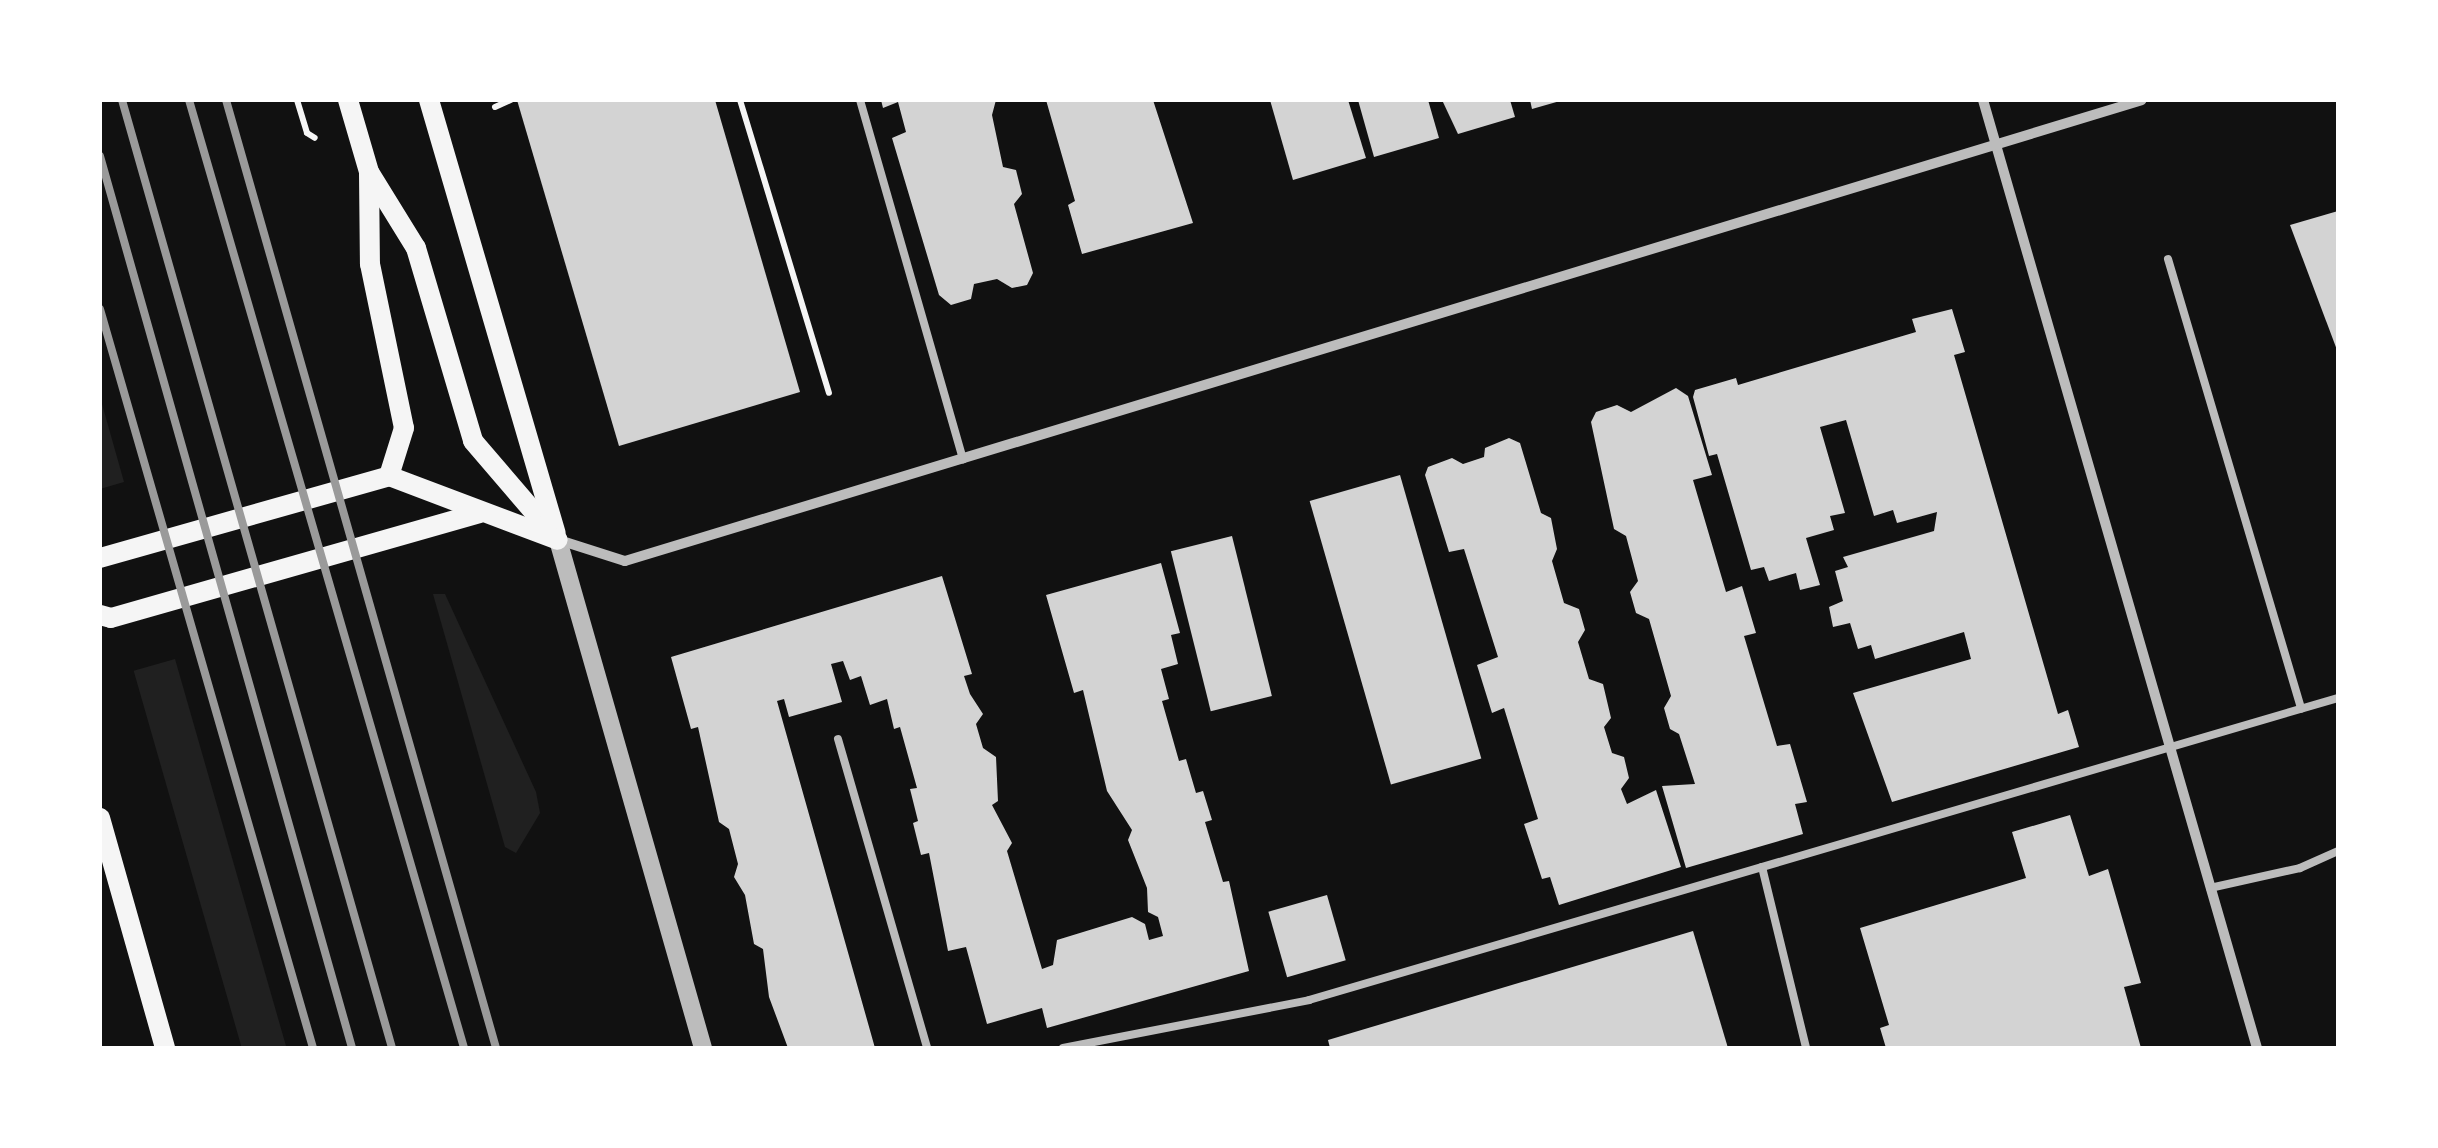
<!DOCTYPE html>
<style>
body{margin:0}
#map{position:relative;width:2438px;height:1148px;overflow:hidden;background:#111;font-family:Ubuntu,sans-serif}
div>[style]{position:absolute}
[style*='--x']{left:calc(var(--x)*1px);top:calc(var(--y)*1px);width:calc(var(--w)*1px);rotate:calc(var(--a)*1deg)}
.green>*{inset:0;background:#202020;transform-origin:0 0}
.building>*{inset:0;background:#d3d3d3;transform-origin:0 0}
.path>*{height:6px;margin:-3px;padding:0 3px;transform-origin:3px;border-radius:3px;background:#f5f5f5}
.service>*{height:8px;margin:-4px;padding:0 4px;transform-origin:4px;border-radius:4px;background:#bcbcbc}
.minor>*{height:10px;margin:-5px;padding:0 5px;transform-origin:5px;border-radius:5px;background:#bcbcbc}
.tertiary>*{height:18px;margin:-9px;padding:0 9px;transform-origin:9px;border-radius:9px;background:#bcbcbc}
.secondary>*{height:20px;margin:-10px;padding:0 10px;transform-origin:10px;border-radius:10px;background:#f5f5f5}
.rail>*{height:8px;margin:-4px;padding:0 4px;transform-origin:4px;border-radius:4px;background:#9a9a9a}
span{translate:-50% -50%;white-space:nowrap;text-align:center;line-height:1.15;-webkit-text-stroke:8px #fff;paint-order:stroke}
.frame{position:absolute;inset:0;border:102px solid #fff;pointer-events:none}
</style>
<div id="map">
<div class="green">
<i style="clip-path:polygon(100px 397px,124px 482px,100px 489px)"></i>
<i style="clip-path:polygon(433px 594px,445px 594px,536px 792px,540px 813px,516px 853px,505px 847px)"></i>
<i style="left:175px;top:659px;width:405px;height:43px;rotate:74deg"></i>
</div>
<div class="building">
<i style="clip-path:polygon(517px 100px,715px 100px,800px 392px,619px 446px)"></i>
<i style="clip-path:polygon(881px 100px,996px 100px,992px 115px,1003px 167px,1016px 170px,1022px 194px,1014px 204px,1033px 273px,1027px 285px,1012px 288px,997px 279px,974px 284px,971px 299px,951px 305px,939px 295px,892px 138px,906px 132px,898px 102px,883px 108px)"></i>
<i style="clip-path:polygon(1046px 100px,1153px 100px,1193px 223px,1082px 254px,1068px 205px,1075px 201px)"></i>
<i style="clip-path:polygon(1270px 100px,1348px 100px,1366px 158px,1293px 180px)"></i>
<i style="clip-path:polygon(1358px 100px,1428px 100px,1439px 138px,1374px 157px)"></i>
<i style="clip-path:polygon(1442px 100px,1510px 100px,1515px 117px,1458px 134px)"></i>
<i style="clip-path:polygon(1530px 100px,1560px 100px,1560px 101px,1532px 109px)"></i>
<i style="clip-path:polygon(2338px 211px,2338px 350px,2337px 350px,2290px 225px)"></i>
<i style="clip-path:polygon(1952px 309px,1965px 352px,1954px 355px,2058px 714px,2068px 710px,2079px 747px,1892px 802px,1853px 693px,1971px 659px,1964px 632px,1875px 659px,1871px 645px,1858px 649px,1850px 623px,1833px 627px,1829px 607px,1843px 601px,1835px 571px,1848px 567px,1843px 557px,1934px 531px,1937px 512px,1897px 523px,1893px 510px,1874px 516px,1846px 420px,1820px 427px,1845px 513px,1830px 516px,1834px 530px,1806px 538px,1820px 585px,1800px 590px,1796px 573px,1769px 581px,1764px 567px,1751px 570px,1717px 454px,1709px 456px,1693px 397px,1695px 390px,1736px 378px,1738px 385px,1916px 332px,1912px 319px)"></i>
<i style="clip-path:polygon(1676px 388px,1688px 396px,1712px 475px,1693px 480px,1726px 592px,1742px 586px,1756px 633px,1744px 636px,1777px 746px,1790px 744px,1807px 802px,1795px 804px,1803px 834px,1686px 868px,1662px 786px,1695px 784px,1679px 734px,1670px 729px,1664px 708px,1671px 696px,1649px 619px,1636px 613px,1630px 592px,1638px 581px,1626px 536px,1614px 529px,1591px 422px,1596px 412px,1617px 405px,1631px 412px)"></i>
<i style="clip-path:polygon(1509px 438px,1520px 443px,1541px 513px,1551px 518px,1557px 549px,1552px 561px,1564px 603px,1579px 609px,1585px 630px,1578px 642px,1589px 679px,1603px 684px,1611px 718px,1604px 727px,1612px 753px,1624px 757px,1629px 778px,1621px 789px,1627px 804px,1656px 790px,1681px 867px,1559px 905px,1550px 877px,1542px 879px,1524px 824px,1538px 819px,1504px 708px,1492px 713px,1477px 665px,1498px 657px,1464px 549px,1449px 552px,1425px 475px,1428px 467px,1452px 458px,1463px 464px,1484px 457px,1485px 448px)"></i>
<i style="left:1400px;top:475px;width:295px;height:94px;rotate:74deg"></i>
<i style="left:1232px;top:536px;width:165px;height:63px;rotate:76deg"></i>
<i style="clip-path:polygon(1161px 563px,1180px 633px,1171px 635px,1178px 664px,1161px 669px,1169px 699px,1162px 701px,1179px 761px,1186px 759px,1196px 793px,1203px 791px,1212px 820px,1205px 822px,1223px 882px,1229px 881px,1249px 971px,1047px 1028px,1042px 1008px,987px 1024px,966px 947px,948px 951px,929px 853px,921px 855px,913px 823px,918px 821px,910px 789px,917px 788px,900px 727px,894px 729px,887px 699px,870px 705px,861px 676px,850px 680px,843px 661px,831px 664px,842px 702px,789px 717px,784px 699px,777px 701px,875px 1048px,788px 1048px,769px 997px,763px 949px,754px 944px,745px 895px,734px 877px,738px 864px,729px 829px,719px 822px,698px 727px,691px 729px,671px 657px,942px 576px,972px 674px,964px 676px,970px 694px,983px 714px,976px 724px,983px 748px,996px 757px,998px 801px,992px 805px,1012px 843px,1007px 851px,1042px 969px,1053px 965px,1057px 940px,1132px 917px,1145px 924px,1149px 940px,1163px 936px,1158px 917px,1148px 912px,1147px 888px,1128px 840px,1132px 830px,1107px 791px,1083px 690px,1074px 693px,1046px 595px)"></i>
<i style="clip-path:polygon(2070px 815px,2089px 876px,2108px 869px,2141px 983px,2124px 987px,2141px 1048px,1886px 1048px,1880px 1028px,1889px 1025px,1860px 928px,2026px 878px,2012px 832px)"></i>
<i style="left:1327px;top:895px;width:68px;height:61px;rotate:74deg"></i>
<i style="clip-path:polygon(1693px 931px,1728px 1048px,1330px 1048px,1328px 1040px)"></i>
</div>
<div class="path">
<i style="--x:297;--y:100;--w:34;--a:73"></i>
<i style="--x:307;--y:133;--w:9;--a:32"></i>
<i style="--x:740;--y:100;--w:306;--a:73.1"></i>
<i style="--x:495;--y:107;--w:17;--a:-24"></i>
</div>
<div class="service">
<i style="--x:860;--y:100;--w:374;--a:74"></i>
<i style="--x:2168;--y:259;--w:469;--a:73.5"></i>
<i style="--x:838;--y:739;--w:322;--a:73.9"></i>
<i style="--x:1762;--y:867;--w:186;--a:76.3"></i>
<i style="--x:2210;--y:888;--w:92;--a:-12.5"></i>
<i style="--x:2300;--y:868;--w:42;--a:-24.1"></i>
<i style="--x:1063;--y:1048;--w:251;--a:-11"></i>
<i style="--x:1309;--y:1000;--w:1072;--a:-16.36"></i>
</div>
<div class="minor">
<i style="--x:1983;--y:100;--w:987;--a:73.88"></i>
<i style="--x:559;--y:540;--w:69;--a:17.7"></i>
<i style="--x:625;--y:561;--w:1585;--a:-16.9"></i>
</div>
<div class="tertiary">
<i style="--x:558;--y:540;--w:528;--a:74.07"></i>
</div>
<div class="secondary">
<i style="--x:348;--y:100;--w:75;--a:73.7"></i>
<i style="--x:369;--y:172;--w:89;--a:58.3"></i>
<i style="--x:416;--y:248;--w:201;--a:73.5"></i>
<i style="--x:473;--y:441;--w:130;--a:49.4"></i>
<i style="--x:429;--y:100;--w:451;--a:73.7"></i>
<i style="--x:369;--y:174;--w:90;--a:89.4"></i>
<i style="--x:370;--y:264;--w:167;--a:78.3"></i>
<i style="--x:404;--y:428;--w:50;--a:107.4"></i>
<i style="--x:100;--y:558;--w:300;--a:-15.8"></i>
<i style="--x:389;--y:476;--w:178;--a:20.7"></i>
<i style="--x:100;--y:615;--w:11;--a:15"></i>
<i style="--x:111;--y:618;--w:383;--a:-15.9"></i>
<i style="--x:100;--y:818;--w:239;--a:74.2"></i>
</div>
<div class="rail">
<i style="--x:122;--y:100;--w:986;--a:74.1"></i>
<i style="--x:189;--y:100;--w:987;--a:73.82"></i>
<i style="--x:226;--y:100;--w:986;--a:74.1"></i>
<i style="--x:100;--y:156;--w:927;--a:74.22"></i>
<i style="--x:100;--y:309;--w:769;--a:73.92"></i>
</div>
<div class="frame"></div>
</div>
